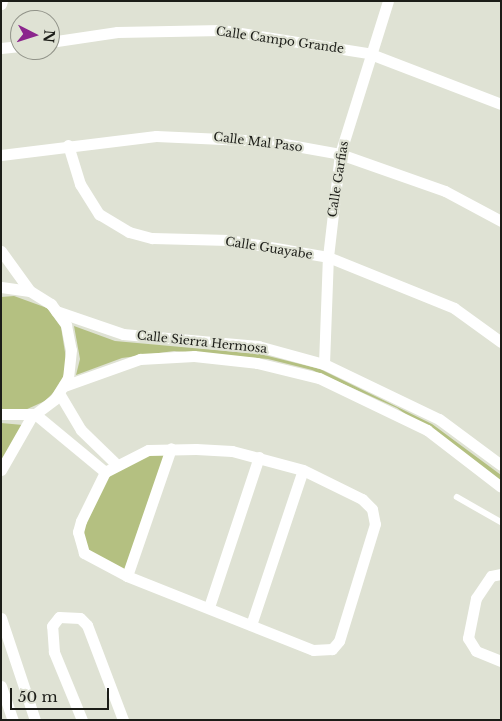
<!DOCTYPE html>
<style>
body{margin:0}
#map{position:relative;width:502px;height:721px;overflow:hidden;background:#dfe2d4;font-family:"Libre Baskerville",serif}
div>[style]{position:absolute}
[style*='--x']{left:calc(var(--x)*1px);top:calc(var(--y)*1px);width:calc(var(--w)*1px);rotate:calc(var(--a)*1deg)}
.green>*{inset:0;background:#b4c081}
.lane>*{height:5.5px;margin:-2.75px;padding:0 2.75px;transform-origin:2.75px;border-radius:2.75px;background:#fff}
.street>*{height:11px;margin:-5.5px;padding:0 5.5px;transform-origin:5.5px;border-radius:5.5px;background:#fff}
span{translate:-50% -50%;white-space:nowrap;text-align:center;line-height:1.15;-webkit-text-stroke:4.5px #dfe2d4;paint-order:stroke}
.street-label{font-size:12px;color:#1c1d18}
.frame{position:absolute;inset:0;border:2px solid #1c1d18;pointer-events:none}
.north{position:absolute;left:10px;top:10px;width:50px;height:50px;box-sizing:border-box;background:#dfe2d4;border:1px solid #919389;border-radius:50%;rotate:95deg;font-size:14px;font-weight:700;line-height:20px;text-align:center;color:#1c1d18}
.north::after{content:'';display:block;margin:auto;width:18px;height:22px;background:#8b268d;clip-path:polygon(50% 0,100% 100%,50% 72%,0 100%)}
.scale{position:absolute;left:10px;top:688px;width:99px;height:22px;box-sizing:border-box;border:2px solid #1c1d18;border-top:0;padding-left:6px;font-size:15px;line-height:18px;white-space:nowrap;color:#1c1d18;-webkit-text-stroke:4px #dfe2d4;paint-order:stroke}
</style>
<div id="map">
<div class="green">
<i style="clip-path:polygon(14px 296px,47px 308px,61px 327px,67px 365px,60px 386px,45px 401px,25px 410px,1px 412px,1px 297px)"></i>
<i style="clip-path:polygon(74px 326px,115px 341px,260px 354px,320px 369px,432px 424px,501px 475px,501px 482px,397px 408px,312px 370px,268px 359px,174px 351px,122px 358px,76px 375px,80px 359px)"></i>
<i style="clip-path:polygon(1px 423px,23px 425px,1px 461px)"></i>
<i style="clip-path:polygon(171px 448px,127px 576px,90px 560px,81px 521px,115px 463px)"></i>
</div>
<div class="lane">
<i style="--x:457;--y:497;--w:51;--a:29.6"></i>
</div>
<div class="street">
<i style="--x:1;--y:4;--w:3;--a:-72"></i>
<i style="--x:50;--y:42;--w:68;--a:-8.5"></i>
<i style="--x:117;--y:32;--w:105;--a:-1.1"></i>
<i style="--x:222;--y:30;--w:148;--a:9"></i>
<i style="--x:368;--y:53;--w:142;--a:21"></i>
<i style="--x:1;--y:48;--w:19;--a:-6"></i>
<i style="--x:68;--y:145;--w:41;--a:72.9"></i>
<i style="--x:80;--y:184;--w:36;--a:58"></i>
<i style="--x:99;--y:214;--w:35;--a:31"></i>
<i style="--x:129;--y:232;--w:24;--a:15"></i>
<i style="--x:152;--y:238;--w:77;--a:1.5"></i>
<i style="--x:229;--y:240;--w:100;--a:9.7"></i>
<i style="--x:328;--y:257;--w:136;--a:22"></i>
<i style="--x:454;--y:308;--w:58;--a:35.9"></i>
<i style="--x:1;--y:155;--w:156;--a:-7"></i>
<i style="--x:156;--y:136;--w:112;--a:2.6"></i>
<i style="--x:268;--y:141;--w:73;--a:10.2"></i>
<i style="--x:340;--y:154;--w:111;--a:19.4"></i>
<i style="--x:445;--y:191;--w:64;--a:28.2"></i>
<i style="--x:1;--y:251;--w:49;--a:54.1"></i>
<i style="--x:1;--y:287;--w:29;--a:8"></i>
<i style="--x:30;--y:291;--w:25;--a:32"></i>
<i style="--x:51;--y:304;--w:26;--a:54"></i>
<i style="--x:66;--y:325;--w:25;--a:79"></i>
<i style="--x:71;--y:350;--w:28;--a:96"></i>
<i style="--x:68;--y:378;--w:25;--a:122"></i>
<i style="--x:55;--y:399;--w:25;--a:143"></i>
<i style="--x:35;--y:414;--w:34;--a:180"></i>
<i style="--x:56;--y:311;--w:71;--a:18.9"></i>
<i style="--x:123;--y:334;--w:136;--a:5.1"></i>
<i style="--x:258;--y:346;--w:68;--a:15.3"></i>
<i style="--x:324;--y:364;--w:127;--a:25.6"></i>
<i style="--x:439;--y:419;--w:77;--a:36.6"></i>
<i style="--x:324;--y:364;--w:107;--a:-87.9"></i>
<i style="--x:328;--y:257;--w:104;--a:-83.4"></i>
<i style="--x:340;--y:154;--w:160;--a:-72.6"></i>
<i style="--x:64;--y:386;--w:81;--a:-19.6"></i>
<i style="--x:140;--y:359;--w:54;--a:-3.2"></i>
<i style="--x:194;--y:356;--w:63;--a:6.3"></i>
<i style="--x:257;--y:363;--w:64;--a:13.6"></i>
<i style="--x:319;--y:378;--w:120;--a:25.7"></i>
<i style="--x:427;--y:430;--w:93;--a:37.6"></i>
<i style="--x:59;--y:393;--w:43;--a:59.3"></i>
<i style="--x:81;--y:430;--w:47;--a:44.1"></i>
<i style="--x:35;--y:414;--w:91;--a:39.6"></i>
<i style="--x:196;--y:449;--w:36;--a:3"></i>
<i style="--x:232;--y:451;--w:73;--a:15"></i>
<i style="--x:303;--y:470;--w:66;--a:26.2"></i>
<i style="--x:362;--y:499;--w:14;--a:45"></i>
<i style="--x:372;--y:509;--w:15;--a:79"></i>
<i style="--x:375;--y:524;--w:122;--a:107.1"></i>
<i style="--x:339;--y:641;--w:11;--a:131"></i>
<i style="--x:332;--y:649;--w:19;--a:177"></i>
<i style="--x:313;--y:650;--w:200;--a:-158.3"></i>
<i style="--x:127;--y:576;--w:49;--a:-151.9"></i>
<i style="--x:84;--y:553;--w:22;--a:-106"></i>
<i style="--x:78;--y:532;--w:11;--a:-75"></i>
<i style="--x:81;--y:521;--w:55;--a:-63.9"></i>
<i style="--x:105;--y:472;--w:48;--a:-27.1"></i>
<i style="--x:148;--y:450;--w:48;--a:-1.2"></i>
<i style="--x:1;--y:470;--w:64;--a:-60.3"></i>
<i style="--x:501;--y:574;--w:10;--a:169"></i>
<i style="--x:491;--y:576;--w:27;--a:124"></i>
<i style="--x:476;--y:598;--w:41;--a:101.3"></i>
<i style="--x:468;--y:638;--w:15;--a:58"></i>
<i style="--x:476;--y:651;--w:27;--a:22"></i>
<i style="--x:127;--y:576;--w:135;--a:-71"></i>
<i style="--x:209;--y:607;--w:158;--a:-71.6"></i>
<i style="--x:1;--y:618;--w:108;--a:71.6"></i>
<i style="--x:251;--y:625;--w:163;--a:-71.5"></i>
<i style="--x:1;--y:686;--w:36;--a:71"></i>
<i style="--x:82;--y:720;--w:74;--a:-112.4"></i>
<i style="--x:54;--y:652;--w:26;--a:-94"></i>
<i style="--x:52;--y:626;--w:11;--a:-52"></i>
<i style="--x:59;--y:617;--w:21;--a:3"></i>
<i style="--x:80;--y:618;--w:10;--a:45"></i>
<i style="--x:87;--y:625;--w:102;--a:69.2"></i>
</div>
<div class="street-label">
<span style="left:280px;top:40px;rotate:8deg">Calle Campo Grande</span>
<span style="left:258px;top:142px;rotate:7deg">Calle Mal Paso</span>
<span style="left:338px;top:179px;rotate:-81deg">Calle Garfias</span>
<span style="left:269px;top:248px;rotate:9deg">Calle Guayabe</span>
<span style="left:202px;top:342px;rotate:6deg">Calle Sierra Hermosa</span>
</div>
<div class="frame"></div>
<div class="north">N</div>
<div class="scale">50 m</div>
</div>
